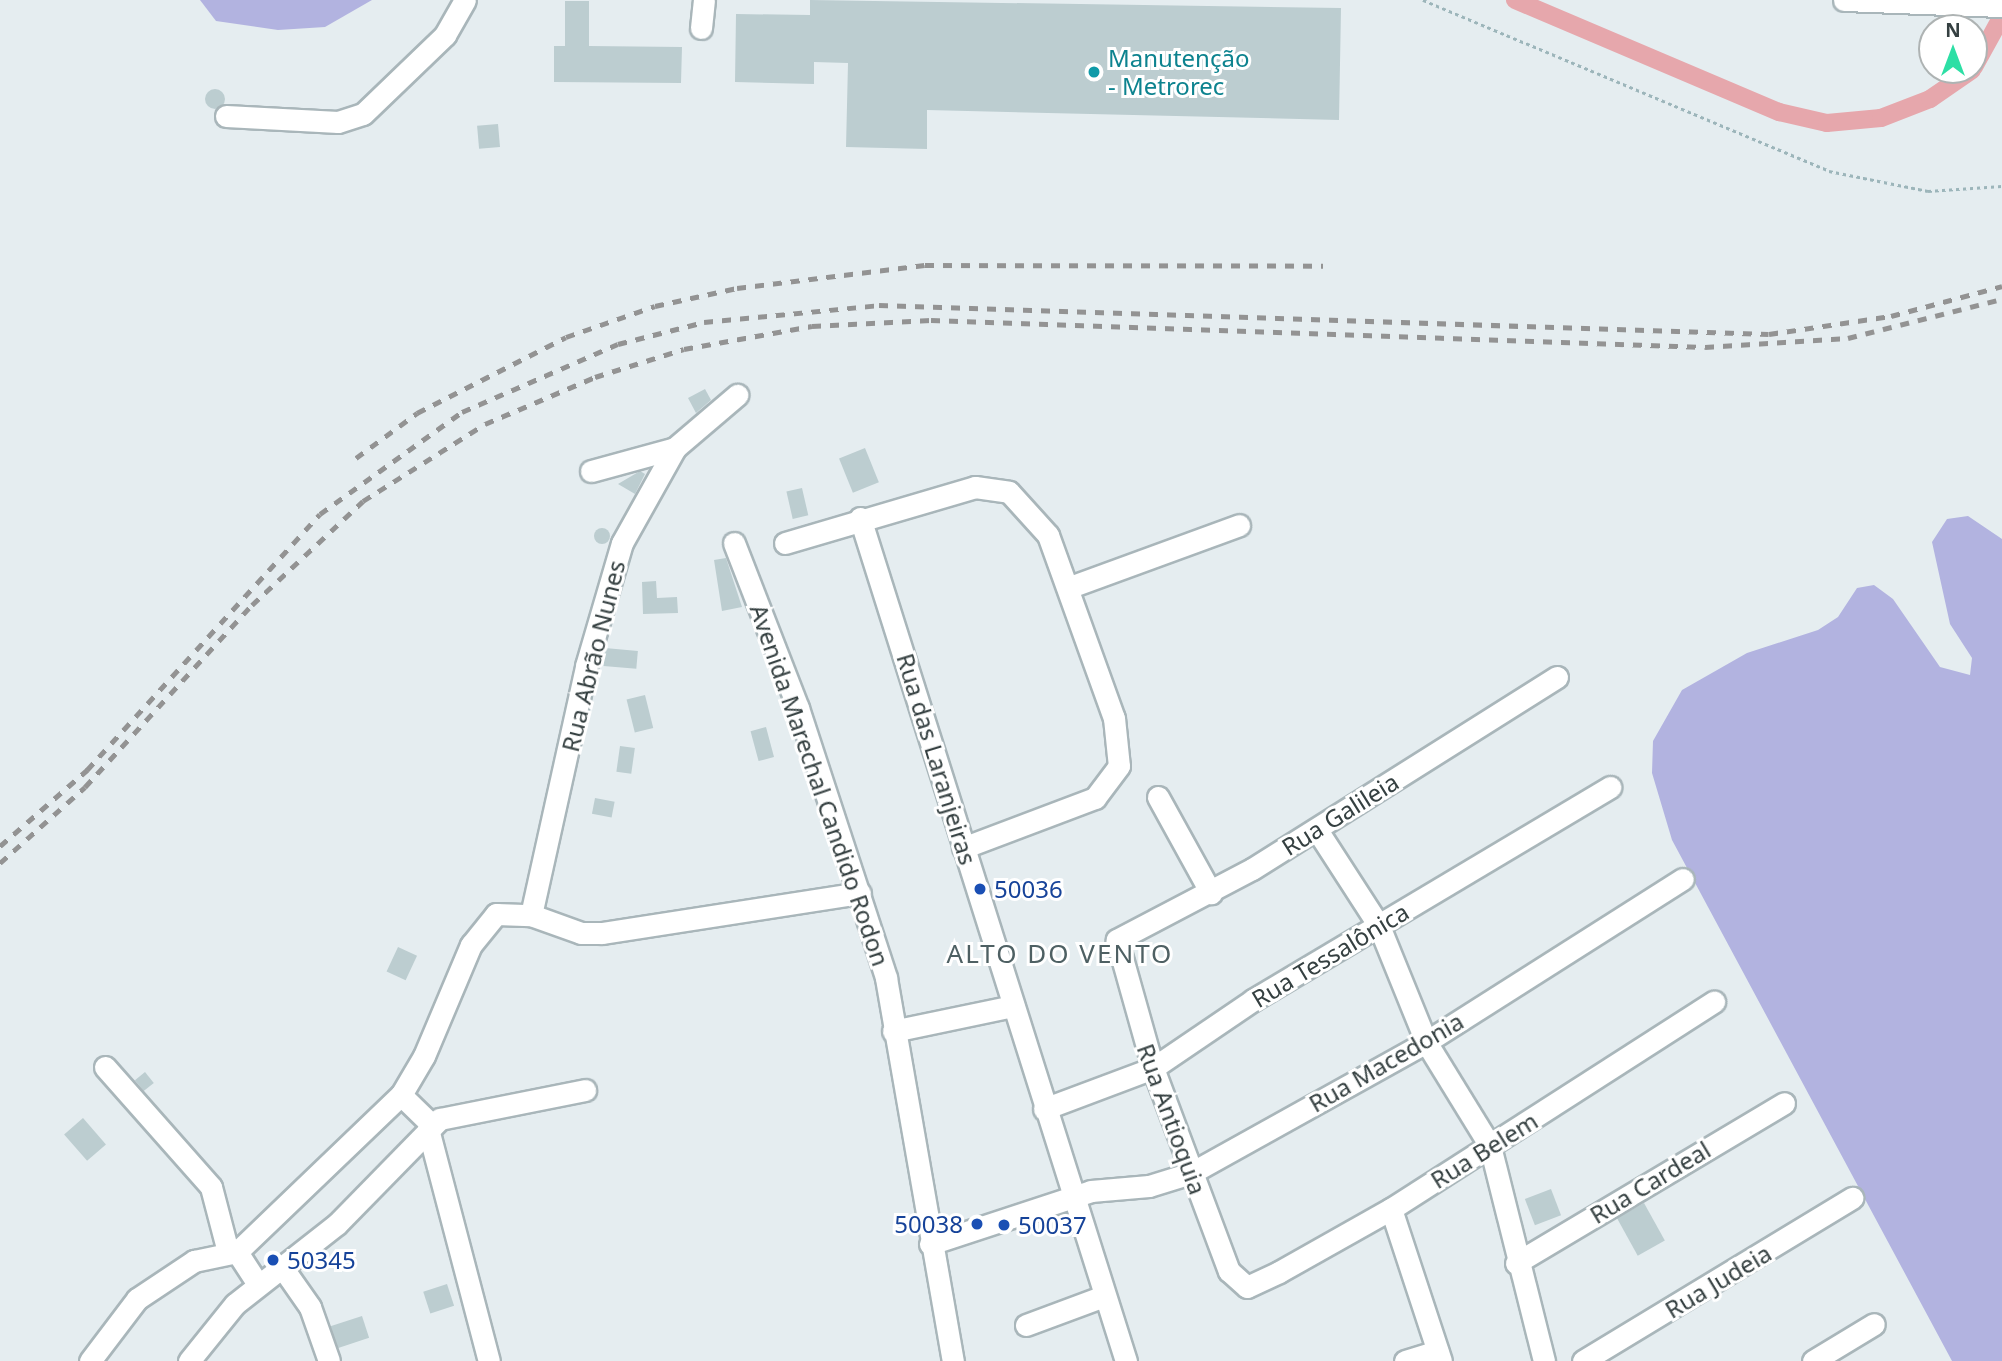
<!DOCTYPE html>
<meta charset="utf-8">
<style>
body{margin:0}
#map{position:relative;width:2002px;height:1361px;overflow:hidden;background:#e5edf0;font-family:"Noto Sans",sans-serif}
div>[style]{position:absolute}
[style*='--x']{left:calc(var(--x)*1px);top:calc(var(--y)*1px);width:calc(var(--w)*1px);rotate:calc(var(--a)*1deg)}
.green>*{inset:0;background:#b2b3e0}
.canal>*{height:18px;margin:-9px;padding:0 9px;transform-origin:9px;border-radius:9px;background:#e6a7ac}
.building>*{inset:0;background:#bccdd0;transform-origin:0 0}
.round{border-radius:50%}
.path>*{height:2.5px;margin-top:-1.25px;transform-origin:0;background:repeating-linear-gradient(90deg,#9cb5ba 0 3.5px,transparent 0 7px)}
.roads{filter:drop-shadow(2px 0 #a9b6ba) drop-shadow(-2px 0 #a9b6ba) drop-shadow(0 2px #a9b6ba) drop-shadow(0 -2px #a9b6ba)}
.minor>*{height:21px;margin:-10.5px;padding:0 10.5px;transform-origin:10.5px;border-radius:10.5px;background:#fff}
.rail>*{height:5px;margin-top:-2.5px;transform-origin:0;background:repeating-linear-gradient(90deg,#939393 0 9px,transparent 0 18px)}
.dots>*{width:19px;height:19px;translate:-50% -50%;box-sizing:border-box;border:4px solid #fff;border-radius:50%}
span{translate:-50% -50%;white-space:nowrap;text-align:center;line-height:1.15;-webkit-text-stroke:6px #fff;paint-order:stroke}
.culture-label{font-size:24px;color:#0d838f}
.left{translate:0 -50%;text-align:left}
.street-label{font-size:24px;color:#354041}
.transit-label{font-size:24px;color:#164399}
.right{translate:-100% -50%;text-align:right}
.neighbourhood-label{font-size:26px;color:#4e6063;letter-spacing:2px}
.north{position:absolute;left:1918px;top:14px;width:70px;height:70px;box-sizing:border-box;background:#fff;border:2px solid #aeb3b3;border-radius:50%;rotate:0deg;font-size:19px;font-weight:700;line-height:28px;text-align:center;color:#354041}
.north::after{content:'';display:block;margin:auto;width:24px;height:32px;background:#2ddfa5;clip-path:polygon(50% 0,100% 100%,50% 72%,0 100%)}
</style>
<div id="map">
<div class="green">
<i style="clip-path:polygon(200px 0,372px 0,325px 27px,278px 30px,216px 21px)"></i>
<i style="clip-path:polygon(1968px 516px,2002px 539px,2002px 1361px,1952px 1361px,1672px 840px,1652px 773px,1653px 741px,1682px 690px,1747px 653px,1818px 630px,1838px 617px,1857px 588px,1874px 585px,1893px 599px,1940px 667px,1970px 675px,1972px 658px,1950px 624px,1932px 542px,1947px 519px)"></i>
</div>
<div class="canal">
<i style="--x:1515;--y:0;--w:287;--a:23"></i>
<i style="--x:1779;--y:112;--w:49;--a:12.9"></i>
<i style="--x:1827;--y:123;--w:54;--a:-5.3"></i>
<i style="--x:1881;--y:118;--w:53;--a:-21.2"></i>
<i style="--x:1930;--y:99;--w:51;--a:-34.6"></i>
<i style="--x:1974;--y:67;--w:58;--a:-61.2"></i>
</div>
<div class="building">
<i style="clip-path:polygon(810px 0,1341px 8px,1339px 120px,927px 110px,927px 149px,846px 147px,848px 63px,814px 62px,814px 84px,735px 82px,736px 14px,810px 15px)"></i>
<i style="clip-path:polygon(565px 1px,589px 1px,589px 46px,682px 47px,681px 83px,554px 82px,554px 46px,565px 46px)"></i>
<i class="round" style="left:205px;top:89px;width:20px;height:20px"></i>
<i style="left:498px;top:124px;width:23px;height:21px;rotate:85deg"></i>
<i style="clip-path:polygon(705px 389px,711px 400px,696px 413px,688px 398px)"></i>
<i style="left:865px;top:448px;width:37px;height:28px;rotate:68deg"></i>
<i style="clip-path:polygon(640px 471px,645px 474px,635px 494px,618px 484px)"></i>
<i style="left:802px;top:488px;width:28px;height:16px;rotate:77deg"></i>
<i class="round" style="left:594px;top:528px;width:16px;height:16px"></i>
<i style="clip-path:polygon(726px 558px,742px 607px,722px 611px,714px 560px)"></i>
<i style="clip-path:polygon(656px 581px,657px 598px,677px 597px,678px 613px,643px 614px,642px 582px)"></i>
<i style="left:605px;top:648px;width:33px;height:18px;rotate:5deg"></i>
<i style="left:645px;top:695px;width:34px;height:19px;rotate:76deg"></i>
<i style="left:766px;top:727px;width:31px;height:16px;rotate:75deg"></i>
<i style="left:620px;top:746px;width:15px;height:26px;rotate:8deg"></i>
<i style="left:595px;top:798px;width:20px;height:16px;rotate:11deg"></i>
<i style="left:398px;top:947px;width:21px;height:27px;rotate:25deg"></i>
<i style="left:145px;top:1072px;width:14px;height:13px;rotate:51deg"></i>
<i style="left:83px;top:1118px;width:35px;height:25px;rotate:49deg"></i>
<i style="left:1551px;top:1189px;width:28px;height:28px;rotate:69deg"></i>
<i style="left:1644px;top:1203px;width:43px;height:31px;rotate:61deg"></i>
<i style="left:447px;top:1284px;width:23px;height:25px;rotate:72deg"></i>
<i style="left:362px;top:1316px;width:23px;height:34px;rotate:72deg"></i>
</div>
<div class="path">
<i style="--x:1423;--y:0;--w:441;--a:22.8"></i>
<i style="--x:1829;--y:171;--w:101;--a:11.4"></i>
<i style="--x:1928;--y:191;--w:74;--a:-3.9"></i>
</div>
<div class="roads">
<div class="minor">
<i style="--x:1844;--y:0;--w:158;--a:2.2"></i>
<i style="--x:701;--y:28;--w:28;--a:-84"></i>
<i style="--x:226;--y:116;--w:112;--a:3.1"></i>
<i style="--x:338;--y:122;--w:26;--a:-18"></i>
<i style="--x:363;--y:114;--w:114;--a:-43.9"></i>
<i style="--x:445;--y:35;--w:40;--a:-60.3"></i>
<i style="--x:591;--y:471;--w:87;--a:-15.3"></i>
<i style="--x:860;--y:518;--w:884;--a:72.49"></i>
<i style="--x:734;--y:543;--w:177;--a:68.8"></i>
<i style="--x:798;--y:708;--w:284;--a:71.9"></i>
<i style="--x:886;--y:978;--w:389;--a:80.1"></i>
<i style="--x:785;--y:543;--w:198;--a:-16.4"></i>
<i style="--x:975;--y:487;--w:34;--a:8"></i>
<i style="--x:1009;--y:492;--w:58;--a:47.8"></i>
<i style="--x:1048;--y:535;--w:195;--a:70.2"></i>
<i style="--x:1114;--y:718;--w:48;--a:84.1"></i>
<i style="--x:1119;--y:766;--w:40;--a:127"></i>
<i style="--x:1095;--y:798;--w:141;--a:159.3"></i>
<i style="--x:1070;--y:587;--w:180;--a:-20.1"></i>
<i style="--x:1557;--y:677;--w:360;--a:147.8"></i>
<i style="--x:1252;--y:869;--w:153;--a:152.3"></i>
<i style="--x:1117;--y:940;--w:133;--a:74.3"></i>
<i style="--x:1153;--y:1068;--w:217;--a:69.5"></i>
<i style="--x:1229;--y:1271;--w:24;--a:42"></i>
<i style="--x:1247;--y:1287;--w:35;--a:-25"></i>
<i style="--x:1279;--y:1272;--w:129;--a:-29.4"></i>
<i style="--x:1391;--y:1209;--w:384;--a:-32.7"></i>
<i style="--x:1158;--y:797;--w:110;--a:61.1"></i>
<i style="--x:1317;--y:830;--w:114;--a:57.1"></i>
<i style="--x:1379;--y:926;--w:125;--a:67.9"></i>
<i style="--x:1426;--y:1042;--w:122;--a:58.4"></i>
<i style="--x:1490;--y:1146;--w:222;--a:75.9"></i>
<i style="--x:531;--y:915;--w:255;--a:-77.5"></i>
<i style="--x:586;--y:666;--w:128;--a:-73.7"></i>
<i style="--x:622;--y:543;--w:109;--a:-60.8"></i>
<i style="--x:675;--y:448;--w:82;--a:-40.5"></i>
<i style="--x:893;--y:1031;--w:123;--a:-11.8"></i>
<i style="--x:105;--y:1067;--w:160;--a:48.5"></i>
<i style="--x:211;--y:1187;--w:67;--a:75.3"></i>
<i style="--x:401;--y:1095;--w:43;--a:44.1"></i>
<i style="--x:1044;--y:1109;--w:116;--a:-20.6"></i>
<i style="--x:1153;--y:1068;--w:121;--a:-34.2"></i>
<i style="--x:1253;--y:1000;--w:416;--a:-30.8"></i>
<i style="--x:428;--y:1129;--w:240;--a:75.3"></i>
<i style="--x:1391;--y:1209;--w:160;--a:71.8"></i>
<i style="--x:930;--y:1244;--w:169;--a:-18.2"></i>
<i style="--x:1091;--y:1191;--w:58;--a:-4.9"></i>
<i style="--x:1149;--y:1186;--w:44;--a:-17.2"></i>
<i style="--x:1191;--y:1173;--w:269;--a:-29.1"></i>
<i style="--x:1426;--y:1042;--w:304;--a:-32.4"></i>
<i style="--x:237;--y:1252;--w:227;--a:-43.8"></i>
<i style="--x:401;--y:1095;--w:45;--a:-59.5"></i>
<i style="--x:424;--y:1056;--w:121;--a:-67.1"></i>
<i style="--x:471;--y:945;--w:40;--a:-51"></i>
<i style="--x:496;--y:914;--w:35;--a:2"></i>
<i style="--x:531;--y:915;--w:53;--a:19.8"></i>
<i style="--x:581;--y:933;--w:21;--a:0"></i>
<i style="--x:602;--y:933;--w:261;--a:-8.8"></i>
<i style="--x:1516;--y:1263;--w:312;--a:-30.8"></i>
<i style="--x:282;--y:1267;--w:49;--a:55"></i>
<i style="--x:310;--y:1307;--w:57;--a:70.6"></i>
<i style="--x:1026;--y:1325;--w:83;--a:-20.4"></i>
<i style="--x:90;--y:1361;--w:78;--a:-52.8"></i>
<i style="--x:137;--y:1299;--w:69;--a:-33.7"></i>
<i style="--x:194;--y:1261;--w:44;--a:-11.8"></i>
<i style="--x:237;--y:1252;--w:38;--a:57"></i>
<i style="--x:189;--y:1361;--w:73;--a:-51.1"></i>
<i style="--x:235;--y:1304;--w:130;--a:-38.1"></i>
<i style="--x:337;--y:1224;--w:147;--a:-45.6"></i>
<i style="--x:440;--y:1119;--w:148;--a:-11.3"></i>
<i style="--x:1405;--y:1361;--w:34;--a:-17"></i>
<i style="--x:1583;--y:1361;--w:315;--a:-31.2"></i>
<i style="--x:1813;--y:1361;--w:71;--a:-31.2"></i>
</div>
</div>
<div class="rail">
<i style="--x:356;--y:458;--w:76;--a:-36.4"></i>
<i style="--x:417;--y:413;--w:167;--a:-27"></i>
<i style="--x:566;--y:337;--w:94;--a:-19.2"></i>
<i style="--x:655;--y:306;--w:84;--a:-12.4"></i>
<i style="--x:737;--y:288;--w:189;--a:-7"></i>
<i style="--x:925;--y:265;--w:398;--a:0.1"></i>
<i style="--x:0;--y:846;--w:116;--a:-41.1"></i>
<i style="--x:87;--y:770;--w:346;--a:-47.7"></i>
<i style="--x:320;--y:514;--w:175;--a:-35.7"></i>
<i style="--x:462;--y:412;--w:170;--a:-23.6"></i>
<i style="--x:618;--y:344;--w:89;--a:-14.3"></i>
<i style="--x:704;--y:322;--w:176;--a:-5.5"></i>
<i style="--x:879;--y:305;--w:890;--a:1.87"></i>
<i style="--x:1769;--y:334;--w:123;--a:-8.4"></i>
<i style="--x:1891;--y:316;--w:115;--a:-15.1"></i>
<i style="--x:0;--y:863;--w:114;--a:-41.8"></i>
<i style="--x:85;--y:787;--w:247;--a:-47.5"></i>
<i style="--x:252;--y:605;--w:152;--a:-43.1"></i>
<i style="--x:363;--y:501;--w:144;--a:-32.3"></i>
<i style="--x:485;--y:424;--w:120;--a:-23.1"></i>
<i style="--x:595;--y:377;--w:93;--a:-17.5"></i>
<i style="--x:684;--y:349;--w:130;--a:-10.2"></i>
<i style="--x:812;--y:326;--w:119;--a:-2.9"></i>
<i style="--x:931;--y:320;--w:774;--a:2"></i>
<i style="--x:1705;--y:347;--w:143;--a:-3.6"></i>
<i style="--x:1848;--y:338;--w:159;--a:-14.2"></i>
</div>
<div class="dots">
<i style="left:1094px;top:72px;background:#0f9aa8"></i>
<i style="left:980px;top:889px;background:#1a4fb4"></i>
<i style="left:977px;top:1224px;background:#1a4fb4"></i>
<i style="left:1004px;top:1225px;background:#1a4fb4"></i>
<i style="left:273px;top:1260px;background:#1a4fb4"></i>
</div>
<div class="culture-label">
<span class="left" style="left:1108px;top:72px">Manutenção<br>- Metrorec</span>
</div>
<div class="street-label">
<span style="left:593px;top:656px;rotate:-76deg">Rua Abrão Nunes</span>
<span style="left:937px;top:759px;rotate:73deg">Rua das Laranjeiras</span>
<span style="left:820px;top:785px;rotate:71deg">Avenida Marechal Candido Rodon</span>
<span style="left:1340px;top:814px;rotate:-32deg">Rua Galileia</span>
<span style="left:1330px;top:955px;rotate:-31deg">Rua Tessalônica</span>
<span style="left:1386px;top:1062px;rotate:-30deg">Rua Macedonia</span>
<span style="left:1172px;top:1119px;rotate:70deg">Rua Antioquia</span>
<span style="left:1484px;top:1150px;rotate:-32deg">Rua Belem</span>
<span style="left:1650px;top:1182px;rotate:-31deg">Rua Cardeal</span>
<span style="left:1718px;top:1281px;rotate:-31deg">Rua Judeia</span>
</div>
<div class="transit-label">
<span class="left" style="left:994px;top:889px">50036</span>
<span class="right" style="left:963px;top:1224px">50038</span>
<span class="left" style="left:1018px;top:1225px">50037</span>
<span class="left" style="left:287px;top:1260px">50345</span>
</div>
<div class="neighbourhood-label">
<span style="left:1060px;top:954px">ALTO DO VENTO</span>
</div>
<div class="north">N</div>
</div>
